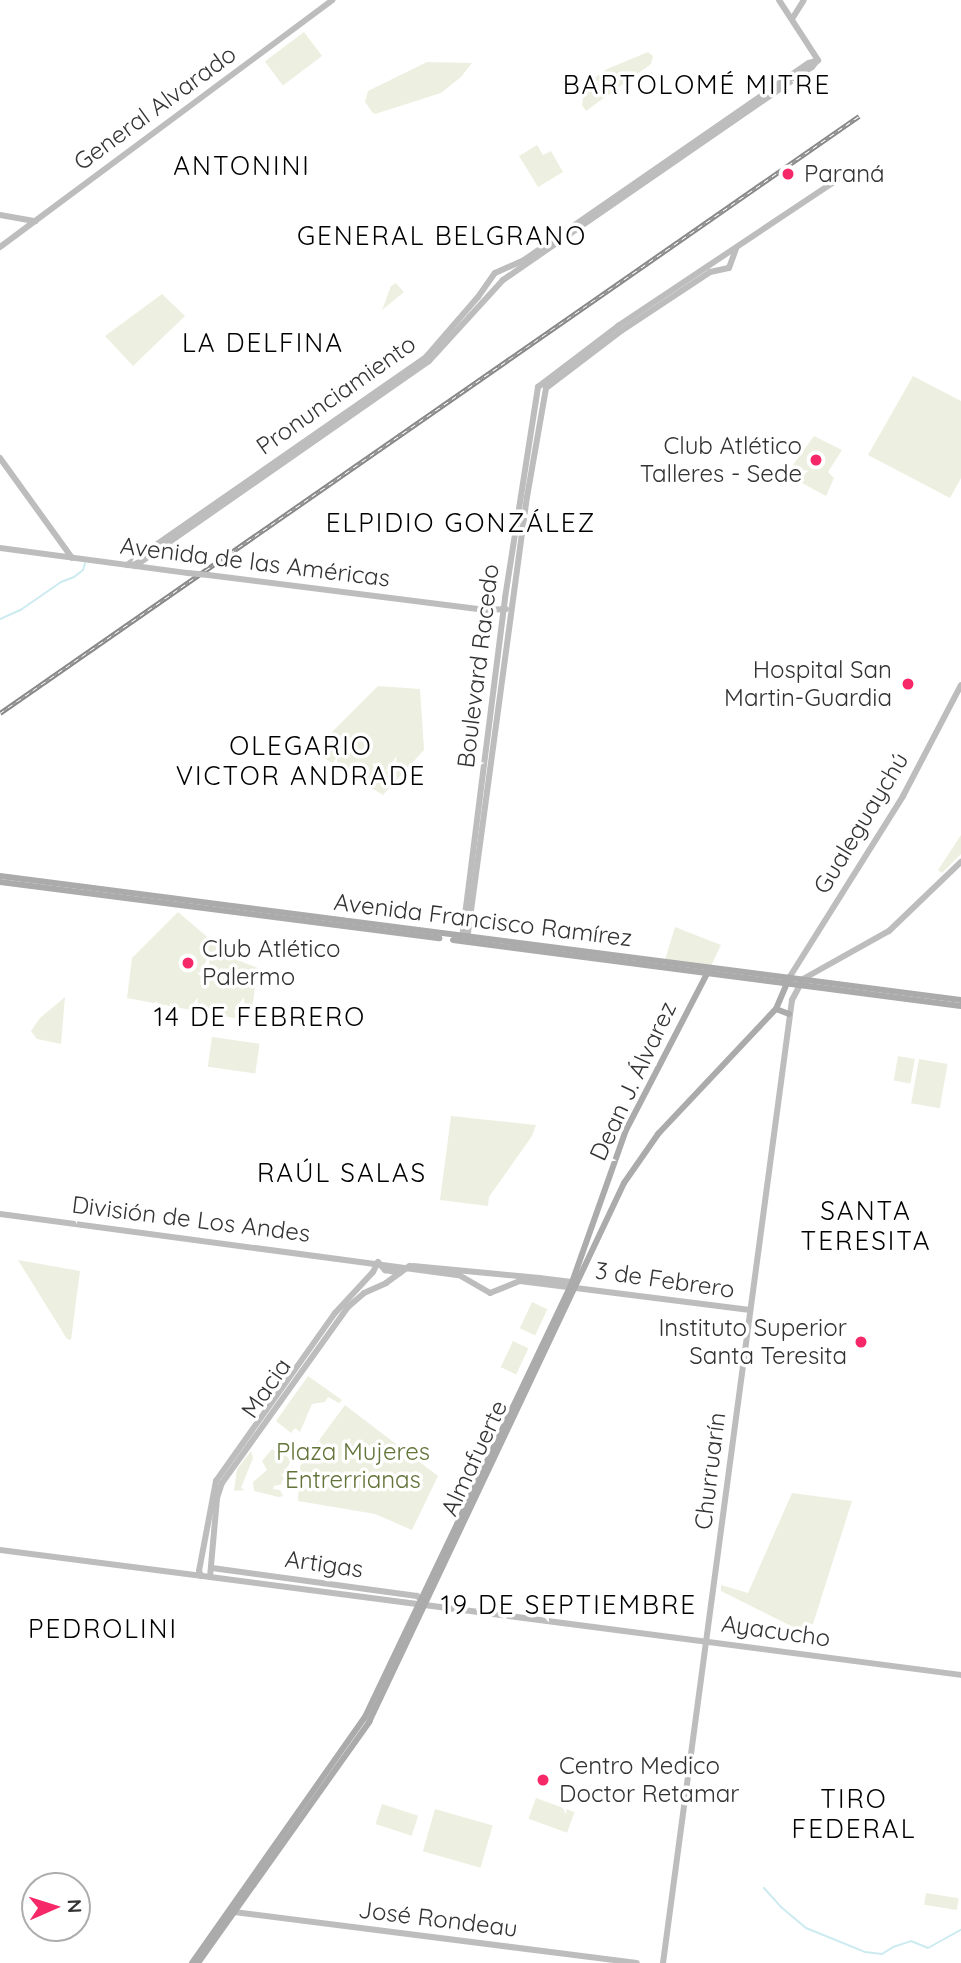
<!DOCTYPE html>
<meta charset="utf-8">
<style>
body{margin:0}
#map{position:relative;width:961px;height:1963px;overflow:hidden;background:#fff;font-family:Quicksand,sans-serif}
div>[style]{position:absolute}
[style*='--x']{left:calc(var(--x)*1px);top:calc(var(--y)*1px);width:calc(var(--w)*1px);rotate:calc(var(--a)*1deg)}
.green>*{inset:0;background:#edf0e0;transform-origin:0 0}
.stream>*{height:2px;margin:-1px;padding:0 1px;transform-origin:1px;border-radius:1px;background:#ccebf1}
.secondary>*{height:6px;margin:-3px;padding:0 3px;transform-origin:3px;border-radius:3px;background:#bdbdbd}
.primary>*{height:6px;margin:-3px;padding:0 3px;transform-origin:3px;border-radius:3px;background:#ababab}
.rail>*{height:4.5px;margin-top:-2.25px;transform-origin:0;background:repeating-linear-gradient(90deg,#fff 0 5px,#888 0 10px);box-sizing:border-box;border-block:2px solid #888}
.secondary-bridge>*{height:6px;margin:-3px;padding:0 3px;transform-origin:3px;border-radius:3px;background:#bdbdbd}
.dots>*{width:19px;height:19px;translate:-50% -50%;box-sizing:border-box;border:4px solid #fff;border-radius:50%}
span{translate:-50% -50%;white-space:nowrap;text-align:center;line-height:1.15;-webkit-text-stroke:7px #fff;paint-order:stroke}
.street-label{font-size:24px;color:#333}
.poi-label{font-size:24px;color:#333}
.left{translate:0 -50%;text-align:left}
.right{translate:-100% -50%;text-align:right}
.park-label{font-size:24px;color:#63743a}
.neighbourhood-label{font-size:26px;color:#000;letter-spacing:2px}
.north{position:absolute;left:21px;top:1872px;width:70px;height:70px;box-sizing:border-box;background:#fff;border:2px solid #adadad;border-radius:50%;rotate:87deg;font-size:19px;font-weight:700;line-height:28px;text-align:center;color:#333}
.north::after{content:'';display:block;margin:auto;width:24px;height:32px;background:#f62868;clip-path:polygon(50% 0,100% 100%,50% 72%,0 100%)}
</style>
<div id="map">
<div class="green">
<i style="left:304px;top:32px;width:30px;height:49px;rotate:53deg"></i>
<i style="clip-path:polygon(648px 52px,653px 56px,651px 64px,586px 111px,582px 105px,585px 87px,593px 79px,607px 69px)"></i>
<i style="clip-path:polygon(427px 62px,472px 63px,461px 77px,441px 93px,375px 114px,372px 112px,365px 102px,368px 91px)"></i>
<i style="clip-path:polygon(537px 145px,543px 155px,551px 151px,563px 172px,538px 187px,519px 156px)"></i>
<i style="clip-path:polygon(396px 283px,404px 292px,382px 310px,391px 286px)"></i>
<i style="clip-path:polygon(162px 294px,185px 316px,133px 366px,105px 336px)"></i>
<i style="clip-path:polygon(913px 376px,961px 401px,961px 478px,950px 498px,868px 455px)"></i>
<i style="clip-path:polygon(814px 436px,842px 450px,828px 472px,834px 478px,826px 496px,802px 483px,804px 477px,790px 469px)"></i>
<i style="clip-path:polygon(378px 686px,420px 689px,424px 750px,383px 795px,321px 756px,323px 741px)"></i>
<i style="clip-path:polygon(961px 835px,961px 854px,942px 873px,938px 870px)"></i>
<i style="clip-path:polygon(178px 912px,232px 958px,258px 968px,250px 1021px,127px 998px,132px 958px)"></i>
<i style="clip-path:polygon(675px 927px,721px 945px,710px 968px,664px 963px)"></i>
<i style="clip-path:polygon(65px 997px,61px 1044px,37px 1039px,31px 1031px,40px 1018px)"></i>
<i style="left:212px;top:1037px;width:48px;height:30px;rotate:8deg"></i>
<i style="left:898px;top:1056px;width:17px;height:25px;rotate:10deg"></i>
<i style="left:919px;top:1059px;width:29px;height:45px;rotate:10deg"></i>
<i style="clip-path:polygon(451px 1116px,536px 1125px,532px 1136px,489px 1197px,488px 1206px,440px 1200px)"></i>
<i style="clip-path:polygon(18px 1260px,80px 1271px,71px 1340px,67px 1339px)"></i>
<i style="left:532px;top:1302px;width:17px;height:29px;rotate:25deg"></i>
<i style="left:513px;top:1341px;width:17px;height:29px;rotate:25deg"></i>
<i style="clip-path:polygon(308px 1376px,342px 1400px,339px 1403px,328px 1397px,325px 1402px,312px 1404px,300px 1432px,295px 1428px,291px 1433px,276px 1421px)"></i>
<i style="clip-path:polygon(345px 1405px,438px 1476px,412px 1530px,375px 1514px,298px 1501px,300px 1466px)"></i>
<i style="clip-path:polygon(276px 1444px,287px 1448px,279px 1453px,288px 1457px,295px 1471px,293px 1482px,274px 1486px,273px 1489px,280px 1490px,283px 1496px,279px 1497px,254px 1491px,253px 1482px,267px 1470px,262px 1461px)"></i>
<i style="clip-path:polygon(251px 1451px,253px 1458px,241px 1488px,245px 1490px,234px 1491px,237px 1469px)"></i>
<i style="clip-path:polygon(792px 1493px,852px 1501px,813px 1624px,805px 1623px,801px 1631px,721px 1591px,721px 1585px,748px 1593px)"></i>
<i style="left:536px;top:1798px;width:41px;height:22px;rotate:20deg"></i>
<i style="left:382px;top:1804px;width:38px;height:21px;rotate:18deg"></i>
<i style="left:435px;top:1809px;width:60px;height:44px;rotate:16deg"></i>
<i style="left:926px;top:1893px;width:33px;height:12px;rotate:9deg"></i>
</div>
<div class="stream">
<i style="--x:0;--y:619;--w:24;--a:-24"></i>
<i style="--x:22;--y:609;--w:47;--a:-34.7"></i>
<i style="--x:61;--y:582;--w:14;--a:-21"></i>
<i style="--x:74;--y:577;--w:11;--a:-38"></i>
<i style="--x:83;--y:570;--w:7;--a:-74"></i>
<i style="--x:764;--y:1888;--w:25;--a:48"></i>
<i style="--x:781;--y:1907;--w:33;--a:40"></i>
<i style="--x:806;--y:1928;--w:64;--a:22.1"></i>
<i style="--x:865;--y:1952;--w:17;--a:7"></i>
<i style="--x:882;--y:1954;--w:13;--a:-32"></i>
<i style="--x:893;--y:1947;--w:19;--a:-18"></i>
<i style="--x:911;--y:1941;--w:18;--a:22"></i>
<i style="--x:928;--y:1948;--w:38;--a:-29"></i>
</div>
<div class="secondary">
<i style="--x:779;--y:0;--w:72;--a:57"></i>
<i style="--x:792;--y:19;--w:22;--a:-58"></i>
<i style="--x:0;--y:215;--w:36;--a:10"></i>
<i style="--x:0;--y:247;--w:414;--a:-36.6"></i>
<i style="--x:0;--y:458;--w:123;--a:54.2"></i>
<i style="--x:0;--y:548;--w:190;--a:7.6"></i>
<i style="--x:127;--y:565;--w:364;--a:-34.8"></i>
<i style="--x:426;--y:357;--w:79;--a:-49.1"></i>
<i style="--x:478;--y:297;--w:29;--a:-55"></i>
<i style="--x:495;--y:273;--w:32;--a:-24"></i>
<i style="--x:524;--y:260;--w:346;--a:-34.7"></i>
<i style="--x:809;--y:63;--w:9;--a:-18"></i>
<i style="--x:135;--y:566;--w:358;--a:-34.9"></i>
<i style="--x:429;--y:361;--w:110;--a:-47.6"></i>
<i style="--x:503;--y:280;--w:375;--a:-34.6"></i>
<i style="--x:812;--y:67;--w:8;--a:-50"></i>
<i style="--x:208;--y:575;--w:280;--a:7.2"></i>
<i style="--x:486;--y:610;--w:20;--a:-3"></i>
<i style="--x:462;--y:939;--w:344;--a:-82.8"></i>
<i style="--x:505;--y:598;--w:214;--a:-81.1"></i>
<i style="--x:538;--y:387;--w:101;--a:-37.3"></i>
<i style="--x:618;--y:326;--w:263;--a:-33.7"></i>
<i style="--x:467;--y:940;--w:447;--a:-82.3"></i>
<i style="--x:527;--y:497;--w:111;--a:-80.1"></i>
<i style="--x:546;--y:388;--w:94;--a:-37.2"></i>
<i style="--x:621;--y:331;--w:107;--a:-33.5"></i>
<i style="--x:710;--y:272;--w:19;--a:-12"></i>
<i style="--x:729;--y:268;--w:20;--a:-70"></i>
<i style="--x:789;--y:978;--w:215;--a:-57.9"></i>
<i style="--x:903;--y:796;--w:125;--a:-62.4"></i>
<i style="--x:0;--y:1214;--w:463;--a:7.6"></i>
<i style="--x:459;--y:1275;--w:36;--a:30"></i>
<i style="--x:490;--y:1293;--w:32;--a:-22"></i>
<i style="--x:520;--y:1281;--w:232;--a:7.2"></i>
<i style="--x:378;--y:1262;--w:11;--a:49"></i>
<i style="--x:385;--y:1270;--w:15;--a:11"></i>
<i style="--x:413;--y:1266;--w:127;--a:5.4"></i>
<i style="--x:539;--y:1278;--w:33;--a:7"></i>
<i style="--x:572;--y:1282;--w:4;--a:63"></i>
<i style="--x:0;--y:1550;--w:212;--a:7.3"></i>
<i style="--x:210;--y:1577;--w:79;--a:-84.9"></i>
<i style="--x:217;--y:1498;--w:16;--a:-72"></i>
<i style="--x:222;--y:1483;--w:216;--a:-54.4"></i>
<i style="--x:348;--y:1307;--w:21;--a:-41"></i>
<i style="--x:364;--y:1293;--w:24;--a:-24"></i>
<i style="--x:386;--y:1283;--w:29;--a:-36"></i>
<i style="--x:212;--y:1568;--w:207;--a:7.8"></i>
<i style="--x:417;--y:1596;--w:8;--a:40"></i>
<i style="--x:201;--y:1576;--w:5;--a:-112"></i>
<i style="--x:199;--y:1571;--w:92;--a:-79.3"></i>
<i style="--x:216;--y:1481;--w:206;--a:-54.7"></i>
<i style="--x:335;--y:1313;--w:56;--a:-47.2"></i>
<i style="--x:373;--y:1272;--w:11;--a:-63"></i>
<i style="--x:210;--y:1577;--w:757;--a:7.43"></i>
<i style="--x:234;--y:1912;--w:406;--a:7.2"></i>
<i style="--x:663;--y:1963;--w:972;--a:-82.37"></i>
<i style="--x:792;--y:1000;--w:24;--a:-62"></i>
<i style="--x:803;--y:979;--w:98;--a:-29.2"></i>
<i style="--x:889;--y:931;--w:100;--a:-43.8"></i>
</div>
<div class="primary">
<i style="--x:0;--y:876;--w:969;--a:7.35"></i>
<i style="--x:0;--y:882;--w:443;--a:7.3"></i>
<i style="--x:453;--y:940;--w:512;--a:7.4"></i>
<i style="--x:776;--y:1009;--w:14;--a:21"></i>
<i style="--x:192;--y:1963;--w:301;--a:-54.9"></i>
<i style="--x:365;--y:1717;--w:475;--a:-64.5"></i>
<i style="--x:570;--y:1288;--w:168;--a:-70.5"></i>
<i style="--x:626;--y:1130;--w:182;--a:-62.6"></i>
<i style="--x:198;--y:1963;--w:296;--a:-54.6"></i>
<i style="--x:369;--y:1722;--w:596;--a:-64.68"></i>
<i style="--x:624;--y:1183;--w:60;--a:-55.2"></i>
<i style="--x:658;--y:1134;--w:172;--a:-46.7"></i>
<i style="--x:776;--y:1009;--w:34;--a:-67"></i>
</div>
<div class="rail">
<i style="--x:0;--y:713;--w:1046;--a:-34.8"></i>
</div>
<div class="secondary-bridge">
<i style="--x:188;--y:573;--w:20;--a:6"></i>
</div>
<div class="dots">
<i style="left:788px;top:174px;background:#f62868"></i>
<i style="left:816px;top:460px;background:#f62868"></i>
<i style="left:908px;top:684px;background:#f62868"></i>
<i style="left:188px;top:963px;background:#f62868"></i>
<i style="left:861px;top:1342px;background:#f62868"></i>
<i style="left:543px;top:1780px;background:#f62868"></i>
</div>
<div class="street-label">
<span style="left:155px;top:108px;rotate:-36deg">General Alvarado</span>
<span style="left:336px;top:395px;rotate:-35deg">Pronunciamiento</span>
<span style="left:255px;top:562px;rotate:7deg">Avenida de las Américas</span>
<span style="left:478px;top:666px;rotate:-83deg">Boulevard Racedo</span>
<span style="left:861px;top:823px;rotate:-59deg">Gualeguaychú</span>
<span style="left:483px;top:920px;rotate:7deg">Avenida Francisco Ramírez</span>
<span style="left:633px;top:1081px;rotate:-65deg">Dean J. Álvarez</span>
<span style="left:191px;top:1219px;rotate:7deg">División de Los Andes</span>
<span style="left:665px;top:1280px;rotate:8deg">3 de Febrero</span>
<span style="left:266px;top:1388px;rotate:-55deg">Macia</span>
<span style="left:474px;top:1458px;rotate:-65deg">Almafuerte</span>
<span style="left:710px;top:1471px;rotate:-83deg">Churruarín</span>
<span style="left:324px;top:1564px;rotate:8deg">Artigas</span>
<span style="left:776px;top:1631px;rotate:8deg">Ayacucho</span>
<span style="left:438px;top:1919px;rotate:7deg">José Rondeau</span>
</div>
<div class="poi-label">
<span class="left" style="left:804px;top:174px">Paraná</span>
<span class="right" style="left:802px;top:460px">Club Atlético<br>Talleres - Sede</span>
<span class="right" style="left:892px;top:684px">Hospital San<br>Martin-Guardia</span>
<span class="left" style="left:202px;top:963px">Club Atlético<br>Palermo</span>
<span class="right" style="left:847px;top:1342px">Instituto Superior<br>Santa Teresita</span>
<span class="left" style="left:559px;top:1780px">Centro Medico<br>Doctor Retamar</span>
</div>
<div class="park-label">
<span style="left:353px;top:1466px">Plaza Mujeres<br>Entrerrianas</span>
</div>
<div class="neighbourhood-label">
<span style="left:697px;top:85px">BARTOLOMÉ MITRE</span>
<span style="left:242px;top:166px">ANTONINI</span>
<span style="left:442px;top:236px">GENERAL BELGRANO</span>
<span style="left:263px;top:343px">LA DELFINA</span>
<span style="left:461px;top:523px">ELPIDIO GONZÁLEZ</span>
<span style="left:301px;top:761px">OLEGARIO<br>VICTOR ANDRADE</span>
<span style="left:260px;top:1017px">14 DE FEBRERO</span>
<span style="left:342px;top:1173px">RAÚL SALAS</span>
<span style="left:866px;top:1226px">SANTA<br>TERESITA</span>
<span style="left:569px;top:1605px">19 DE SEPTIEMBRE</span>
<span style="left:103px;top:1629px">PEDROLINI</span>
<span style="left:854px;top:1814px">TIRO<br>FEDERAL</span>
</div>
<div class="north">N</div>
</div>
